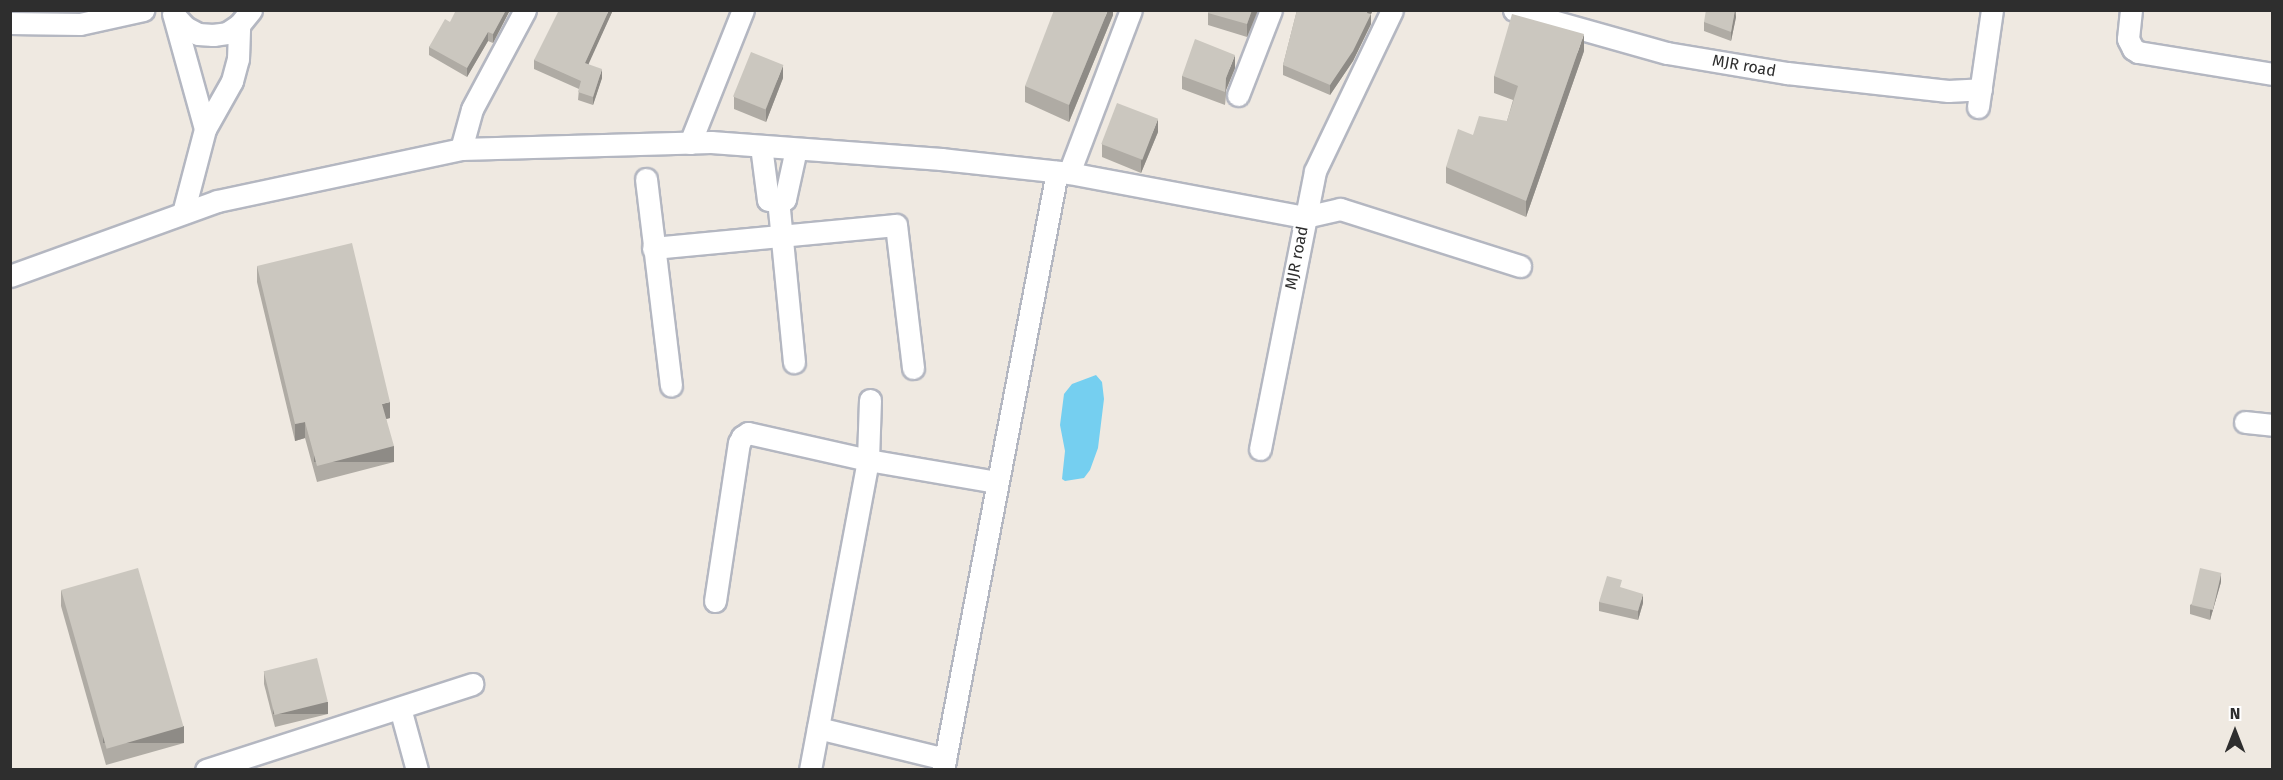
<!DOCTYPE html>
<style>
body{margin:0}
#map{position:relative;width:2283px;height:780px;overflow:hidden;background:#efe9e1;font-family:"Fira Sans",sans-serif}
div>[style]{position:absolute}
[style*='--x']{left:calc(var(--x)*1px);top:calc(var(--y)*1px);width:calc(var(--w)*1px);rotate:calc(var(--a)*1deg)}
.water>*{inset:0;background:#75cff0}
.roads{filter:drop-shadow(2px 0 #b4b7c1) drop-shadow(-2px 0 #b4b7c1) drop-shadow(0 2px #b4b7c1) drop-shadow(0 -2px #b4b7c1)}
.street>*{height:21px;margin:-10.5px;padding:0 10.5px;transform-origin:10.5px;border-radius:10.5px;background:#fff}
.wall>*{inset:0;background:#afaba4}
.shaded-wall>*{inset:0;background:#8e8b86;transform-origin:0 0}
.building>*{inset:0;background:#cbc7bf;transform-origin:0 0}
span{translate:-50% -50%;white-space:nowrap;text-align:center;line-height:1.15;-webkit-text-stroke:4.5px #fff;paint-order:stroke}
.street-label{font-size:16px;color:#2e2e2e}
.frame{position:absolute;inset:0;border:12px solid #2e2e2e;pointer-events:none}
.north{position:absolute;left:2205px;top:702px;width:60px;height:60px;-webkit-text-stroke:4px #fff;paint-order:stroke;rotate:0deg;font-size:16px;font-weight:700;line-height:24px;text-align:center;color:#2e2e2e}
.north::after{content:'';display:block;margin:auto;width:21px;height:27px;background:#2e2e2e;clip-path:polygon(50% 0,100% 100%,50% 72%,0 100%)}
</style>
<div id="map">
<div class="water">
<i style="clip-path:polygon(1096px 375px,1102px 382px,1104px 399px,1098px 448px,1090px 470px,1084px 478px,1065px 481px,1062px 479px,1065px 451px,1060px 425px,1064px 394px,1072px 384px)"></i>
</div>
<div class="roads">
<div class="street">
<i style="--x:1514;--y:10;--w:159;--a:15.7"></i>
<i style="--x:1667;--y:53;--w:122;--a:9.5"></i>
<i style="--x:1787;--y:73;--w:162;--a:6.4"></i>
<i style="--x:1948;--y:91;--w:33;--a:-3"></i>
<i style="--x:2131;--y:10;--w:29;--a:96"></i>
<i style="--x:2128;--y:39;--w:11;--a:63"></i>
<i style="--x:2133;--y:49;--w:6;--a:31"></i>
<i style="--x:2138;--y:52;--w:136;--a:9.3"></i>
<i style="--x:173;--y:14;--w:18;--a:47"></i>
<i style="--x:185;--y:27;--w:15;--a:28"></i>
<i style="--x:198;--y:34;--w:15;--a:4"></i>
<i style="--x:213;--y:35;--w:14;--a:-8"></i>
<i style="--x:227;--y:33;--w:14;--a:-34"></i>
<i style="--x:239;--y:25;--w:19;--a:-51"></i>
<i style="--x:174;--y:17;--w:116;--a:74.5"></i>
<i style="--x:10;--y:23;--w:70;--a:0.8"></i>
<i style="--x:80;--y:24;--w:65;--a:-12.5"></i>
<i style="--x:1238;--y:95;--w:91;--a:-68.8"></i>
<i style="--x:1978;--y:107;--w:98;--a:-81.8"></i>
<i style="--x:690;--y:143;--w:143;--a:-68.3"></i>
<i style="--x:761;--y:146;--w:54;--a:82.6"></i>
<i style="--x:768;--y:200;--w:17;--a:-3"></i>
<i style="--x:785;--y:199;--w:51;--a:-77.6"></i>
<i style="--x:461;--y:149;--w:41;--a:-74.6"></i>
<i style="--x:472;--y:109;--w:112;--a:-61.8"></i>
<i style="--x:1069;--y:173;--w:174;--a:-69.2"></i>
<i style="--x:646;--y:179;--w:208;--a:83.1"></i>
<i style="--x:778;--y:199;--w:164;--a:84.4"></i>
<i style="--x:183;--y:213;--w:87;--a:-75.3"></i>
<i style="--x:205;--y:129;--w:55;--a:-60.6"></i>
<i style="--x:232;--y:81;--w:23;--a:-75"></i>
<i style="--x:238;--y:59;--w:34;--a:-88"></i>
<i style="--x:653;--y:248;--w:244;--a:-5.4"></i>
<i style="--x:896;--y:225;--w:144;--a:83.2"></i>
<i style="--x:10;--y:276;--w:220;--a:-19.9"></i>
<i style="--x:217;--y:201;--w:249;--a:-12"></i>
<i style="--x:461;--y:149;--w:250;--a:-1.6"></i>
<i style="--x:711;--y:142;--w:231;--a:4.2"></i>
<i style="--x:941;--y:159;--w:129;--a:6.2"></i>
<i style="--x:1069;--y:173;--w:240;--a:10.6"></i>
<i style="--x:1305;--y:217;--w:36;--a:-13"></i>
<i style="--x:1340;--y:209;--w:189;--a:17.6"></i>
<i style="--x:2245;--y:422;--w:27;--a:6"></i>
<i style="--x:1260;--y:449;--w:283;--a:-78.8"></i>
<i style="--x:1315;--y:171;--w:178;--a:-64.4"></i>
<i style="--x:715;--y:601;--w:160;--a:-81.4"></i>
<i style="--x:739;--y:443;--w:7;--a:-63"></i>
<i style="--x:742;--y:437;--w:7;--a:-34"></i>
<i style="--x:748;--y:433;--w:123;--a:12.7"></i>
<i style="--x:868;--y:460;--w:131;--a:9.7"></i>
<i style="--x:400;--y:708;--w:64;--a:74.7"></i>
<i style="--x:818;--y:728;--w:131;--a:13.7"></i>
<i style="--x:206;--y:770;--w:280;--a:-17.9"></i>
<i style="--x:810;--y:770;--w:315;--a:-79.4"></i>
<i style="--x:868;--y:460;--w:60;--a:-88.1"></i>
<i style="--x:943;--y:770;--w:609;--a:-79.21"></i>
</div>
</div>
<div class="wall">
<i style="clip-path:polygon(510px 10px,493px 43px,488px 41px,467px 77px,429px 55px,429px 47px,450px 22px)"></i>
<i style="clip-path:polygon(613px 10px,588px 64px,602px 78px,593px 105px,578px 100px,579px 89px,534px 69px,534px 60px)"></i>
<i style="clip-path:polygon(1113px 10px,1113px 15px,1069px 122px,1025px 102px,1025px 86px)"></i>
<i style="clip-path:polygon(1258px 10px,1247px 37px,1208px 25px,1208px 13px)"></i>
<i style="clip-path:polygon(1297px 10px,1373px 10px,1371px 14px,1371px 24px,1353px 61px,1330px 95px,1283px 75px,1283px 65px)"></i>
<i style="clip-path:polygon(1736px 10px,1736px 17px,1731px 41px,1704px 31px,1704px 22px)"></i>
<i style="clip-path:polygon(1584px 51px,1526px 217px,1446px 183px,1446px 167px,1473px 135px,1507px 121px,1513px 100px,1494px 93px,1494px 76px)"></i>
<i style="clip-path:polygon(1235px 68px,1226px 90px,1225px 105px,1182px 89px,1182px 76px)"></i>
<i style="clip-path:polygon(783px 78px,766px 122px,734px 109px,734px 97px)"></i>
<i style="clip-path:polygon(1158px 132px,1141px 173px,1102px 157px,1102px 144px)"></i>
<i style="clip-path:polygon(257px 266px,390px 418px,386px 419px,394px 462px,317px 482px,305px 438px,295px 441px,257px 282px)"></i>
<i style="clip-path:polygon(2221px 582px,2210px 620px,2190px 614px,2190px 605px)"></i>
<i style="clip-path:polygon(1622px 588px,1643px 603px,1638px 620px,1599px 611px,1599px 602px)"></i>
<i style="clip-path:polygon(61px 590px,184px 743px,106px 765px,61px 606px)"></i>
<i style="clip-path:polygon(264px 671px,328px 714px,275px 727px,264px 684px)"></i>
</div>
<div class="shaded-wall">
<i style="clip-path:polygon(506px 10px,510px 10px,493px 43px,493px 34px)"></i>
<i style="clip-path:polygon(609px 10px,613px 10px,585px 72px,585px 63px)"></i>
<i style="clip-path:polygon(1108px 10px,1113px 10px,1113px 15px,1069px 122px,1069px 105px)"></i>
<i style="clip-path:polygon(1252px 10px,1258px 10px,1247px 37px,1247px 24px)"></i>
<i style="clip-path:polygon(1368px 10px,1373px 10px,1371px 14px,1371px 24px,1353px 61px,1330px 95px,1330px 85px)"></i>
<i style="clip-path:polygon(1735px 10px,1736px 17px,1731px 41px,1731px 32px)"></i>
<i style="clip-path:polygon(488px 32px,488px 41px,467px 77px,467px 68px)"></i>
<i style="clip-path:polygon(1584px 34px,1584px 51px,1526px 217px,1526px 201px)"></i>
<i style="clip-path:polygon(1235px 55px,1235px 68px,1226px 90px,1225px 105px,1226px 78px)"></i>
<i style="clip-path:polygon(783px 65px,783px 78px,766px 122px,766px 109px)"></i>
<i style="clip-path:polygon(602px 69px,602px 78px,593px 105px,593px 97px)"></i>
<i style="clip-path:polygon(1158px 119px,1158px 132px,1141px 173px,1141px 161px)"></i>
<i style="clip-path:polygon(390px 402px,390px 418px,382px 420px,382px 404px)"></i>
<i style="clip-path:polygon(305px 422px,305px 438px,295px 441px,295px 424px)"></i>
<i style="left:394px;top:446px;width:16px;height:80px;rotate:90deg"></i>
<i style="clip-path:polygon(2221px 573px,2221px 582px,2210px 620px,2210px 611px)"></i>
<i style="clip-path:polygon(1643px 594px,1643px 603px,1638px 620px,1638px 611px)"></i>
<i style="left:328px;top:702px;width:12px;height:55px;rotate:90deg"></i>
<i style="left:184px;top:726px;width:17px;height:81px;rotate:90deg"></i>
</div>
<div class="building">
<i style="clip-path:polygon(456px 10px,506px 10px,493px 34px,488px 32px,467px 68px,429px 47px,445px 19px,450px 22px)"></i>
<i style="clip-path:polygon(559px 10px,609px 10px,585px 63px,602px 69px,593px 97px,578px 92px,581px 81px,534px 60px)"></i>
<i style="clip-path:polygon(1054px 10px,1108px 10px,1069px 105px,1025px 86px)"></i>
<i style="clip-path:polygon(1208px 10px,1252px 10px,1247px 24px,1208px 13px)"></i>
<i style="clip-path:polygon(1297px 10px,1368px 10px,1367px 13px,1371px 14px,1353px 51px,1330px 85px,1283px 65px)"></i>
<i style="clip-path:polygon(1706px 10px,1735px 10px,1731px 32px,1704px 22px)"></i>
<i style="clip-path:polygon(1512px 14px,1584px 34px,1526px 201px,1446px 167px,1458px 129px,1473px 135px,1479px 116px,1507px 121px,1518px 86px,1494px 76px)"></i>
<i style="clip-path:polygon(1195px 39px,1235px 55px,1226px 78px,1225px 92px,1182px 76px)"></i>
<i style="left:751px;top:52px;width:35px;height:48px;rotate:22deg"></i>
<i style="left:1117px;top:103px;width:44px;height:44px;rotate:21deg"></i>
<i style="clip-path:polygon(352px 243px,390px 402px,382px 404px,394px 446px,317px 466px,305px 422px,295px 424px,257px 266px)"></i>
<i style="left:138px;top:568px;width:165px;height:80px;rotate:74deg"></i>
<i style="left:2200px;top:568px;width:22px;height:38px;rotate:13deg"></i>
<i style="clip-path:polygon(1607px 576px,1622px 580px,1620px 587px,1643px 594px,1638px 611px,1599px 602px)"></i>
<i style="left:317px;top:658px;width:45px;height:55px;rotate:76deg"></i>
</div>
<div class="street-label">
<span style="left:1744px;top:66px;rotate:10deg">MJR road</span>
<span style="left:1297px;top:258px;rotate:-79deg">MJR road</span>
</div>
<div class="frame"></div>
<div class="north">N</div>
</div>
